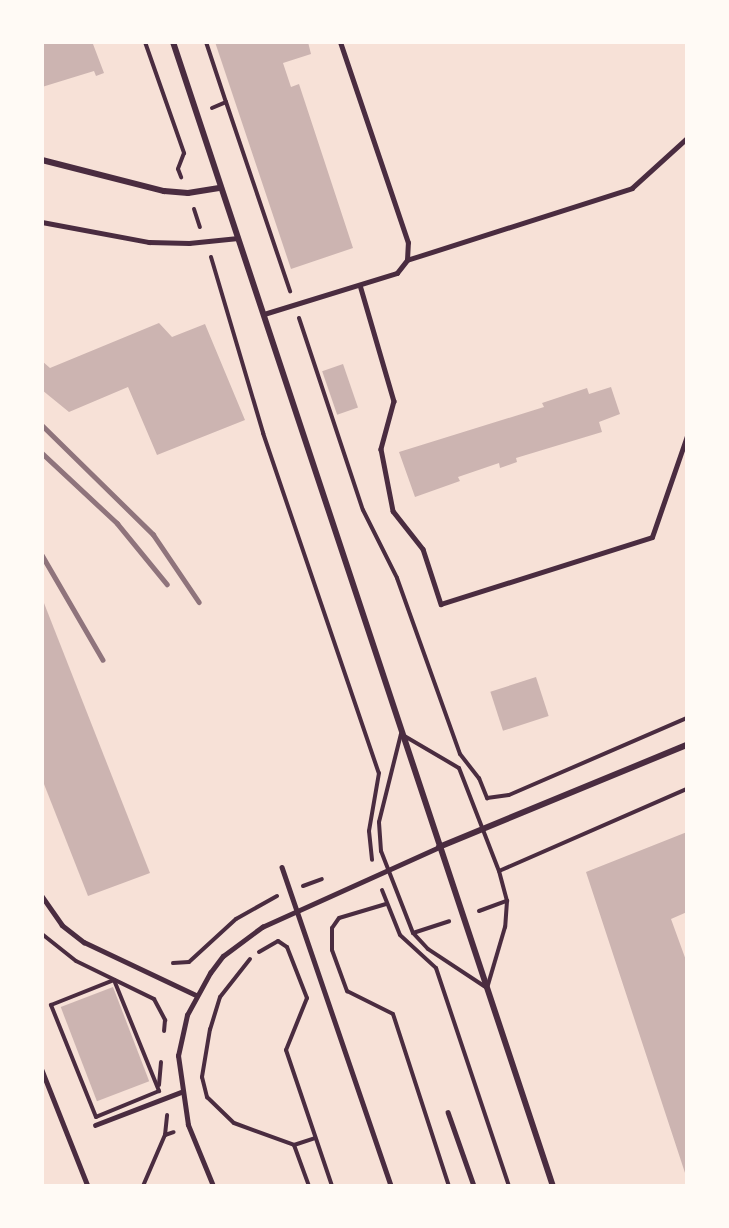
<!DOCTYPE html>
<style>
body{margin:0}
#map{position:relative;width:729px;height:1228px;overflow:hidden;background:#f7e1d7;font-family:"Titillium Web",sans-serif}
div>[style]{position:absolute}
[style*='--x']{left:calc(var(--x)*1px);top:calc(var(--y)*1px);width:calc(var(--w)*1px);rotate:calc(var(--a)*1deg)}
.building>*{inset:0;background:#ccb4b1;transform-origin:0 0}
.path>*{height:4px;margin:-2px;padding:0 2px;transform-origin:2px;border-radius:2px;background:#4a2c40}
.service>*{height:4.5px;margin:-2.25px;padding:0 2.25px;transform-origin:2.25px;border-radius:2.25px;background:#4a2c40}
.minor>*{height:6px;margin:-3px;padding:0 3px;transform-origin:3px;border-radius:3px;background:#4a2c40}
.rail>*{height:4.5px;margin:-2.25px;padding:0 2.25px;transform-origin:2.25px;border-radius:2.25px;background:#8f747c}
span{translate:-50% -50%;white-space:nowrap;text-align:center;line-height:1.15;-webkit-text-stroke:6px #fffaf5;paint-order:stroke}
.frame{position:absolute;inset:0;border:44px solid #fffaf5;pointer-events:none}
</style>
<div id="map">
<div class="building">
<i style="clip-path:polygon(42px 42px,98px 42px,93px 44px,104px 73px,96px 76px,94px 71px,42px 87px)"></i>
<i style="clip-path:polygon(215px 42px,308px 42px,311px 54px,283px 63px,291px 87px,299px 84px,353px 248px,291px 269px)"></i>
<i style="clip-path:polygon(159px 323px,172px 337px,205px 324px,245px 420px,157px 455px,128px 387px,69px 412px,42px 390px,42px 361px,50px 368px)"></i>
<i style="left:343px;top:364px;width:46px;height:22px;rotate:71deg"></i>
<i style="clip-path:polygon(611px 387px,620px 414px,599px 422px,602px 432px,516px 458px,517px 462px,500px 468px,499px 463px,458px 477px,460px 481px,415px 497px,399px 452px,544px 407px,542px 403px,587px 388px,589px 394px)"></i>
<i style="clip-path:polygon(42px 598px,150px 873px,88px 896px,42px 779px)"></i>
<i style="left:536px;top:677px;width:41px;height:48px;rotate:72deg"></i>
<i style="clip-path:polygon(687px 832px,687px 912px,671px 919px,687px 963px,687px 1179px,586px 872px)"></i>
<i style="left:113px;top:987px;width:101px;height:56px;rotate:69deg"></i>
</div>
<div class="path">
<i style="--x:145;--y:42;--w:118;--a:70.6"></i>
<i style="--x:184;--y:153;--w:17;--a:111"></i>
<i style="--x:178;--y:169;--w:9;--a:69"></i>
<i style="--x:206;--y:42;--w:63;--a:71.6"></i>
<i style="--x:212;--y:108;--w:15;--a:-23"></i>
<i style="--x:226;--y:102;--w:200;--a:71.3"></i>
<i style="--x:194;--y:209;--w:19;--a:72"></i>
<i style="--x:211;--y:257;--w:184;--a:73.5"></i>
<i style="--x:263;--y:433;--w:359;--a:71.2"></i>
<i style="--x:379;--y:773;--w:59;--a:99.8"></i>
<i style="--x:369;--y:831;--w:29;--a:84"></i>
<i style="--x:299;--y:318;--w:202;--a:71.6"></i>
<i style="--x:363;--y:510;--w:76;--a:63.4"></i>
<i style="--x:397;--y:578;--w:187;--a:70.3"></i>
<i style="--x:460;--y:754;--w:31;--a:52"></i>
<i style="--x:479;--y:778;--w:22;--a:68"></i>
<i style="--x:487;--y:798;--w:22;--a:-8"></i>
<i style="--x:509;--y:795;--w:194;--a:-23.4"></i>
<i style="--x:401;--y:734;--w:67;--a:30.4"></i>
<i style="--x:459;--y:768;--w:110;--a:68.8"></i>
<i style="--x:499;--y:871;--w:31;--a:75"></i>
<i style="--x:507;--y:901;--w:26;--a:94"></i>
<i style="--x:505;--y:927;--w:64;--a:106.4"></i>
<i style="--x:487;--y:988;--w:71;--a:-146.5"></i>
<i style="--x:428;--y:949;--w:22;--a:-133"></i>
<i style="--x:413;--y:933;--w:88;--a:-111.3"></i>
<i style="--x:381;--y:851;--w:29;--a:-94"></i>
<i style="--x:379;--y:822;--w:91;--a:-76"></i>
<i style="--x:499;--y:871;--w:205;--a:-23.6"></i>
<i style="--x:303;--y:886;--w:20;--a:-20"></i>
<i style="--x:382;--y:890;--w:48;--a:68.2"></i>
<i style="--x:400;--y:935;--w:49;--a:42.5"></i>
<i style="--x:436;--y:968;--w:230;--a:71.5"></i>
<i style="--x:386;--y:904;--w:49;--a:163.4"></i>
<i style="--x:339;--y:918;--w:12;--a:125"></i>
<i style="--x:332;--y:928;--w:22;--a:90"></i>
<i style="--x:332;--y:950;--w:44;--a:69.9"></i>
<i style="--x:347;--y:991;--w:51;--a:26.6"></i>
<i style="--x:393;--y:1014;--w:181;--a:72"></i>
<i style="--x:479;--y:911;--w:30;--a:-20"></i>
<i style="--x:413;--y:933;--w:38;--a:-18"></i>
<i style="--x:42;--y:934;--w:43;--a:38.5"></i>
<i style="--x:76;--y:961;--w:87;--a:26"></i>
<i style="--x:154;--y:999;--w:24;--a:62"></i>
<i style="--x:165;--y:1020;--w:11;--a:95"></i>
<i style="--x:259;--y:952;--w:22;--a:-30"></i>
<i style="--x:278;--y:941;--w:11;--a:34"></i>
<i style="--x:287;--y:947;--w:55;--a:68.6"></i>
<i style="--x:307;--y:998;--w:56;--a:112"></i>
<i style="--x:286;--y:1050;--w:144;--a:71.3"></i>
<i style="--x:250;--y:959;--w:48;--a:128.3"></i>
<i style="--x:220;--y:997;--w:34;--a:107"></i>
<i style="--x:210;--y:1029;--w:49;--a:99.5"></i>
<i style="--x:202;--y:1077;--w:21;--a:76"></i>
<i style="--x:207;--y:1097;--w:37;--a:44"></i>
<i style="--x:234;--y:1123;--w:64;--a:20.1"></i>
<i style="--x:294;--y:1145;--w:22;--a:-18"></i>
<i style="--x:173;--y:963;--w:16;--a:-4"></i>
<i style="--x:189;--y:962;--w:64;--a:-42.5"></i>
<i style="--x:236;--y:919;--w:47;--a:-29.3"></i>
<i style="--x:114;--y:980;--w:120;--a:67.9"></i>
<i style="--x:159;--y:1091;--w:68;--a:157.6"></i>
<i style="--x:96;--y:1117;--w:121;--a:-111.9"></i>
<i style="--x:51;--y:1005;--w:68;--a:-21.6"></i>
<i style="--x:159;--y:1085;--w:23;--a:-85"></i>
<i style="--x:165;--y:1135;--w:20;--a:-84"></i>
<i style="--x:294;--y:1145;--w:44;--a:69.9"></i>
<i style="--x:143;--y:1186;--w:56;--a:-66.7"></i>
<i style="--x:165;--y:1135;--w:9;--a:-18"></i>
</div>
<div class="service">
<i style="--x:42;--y:222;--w:109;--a:10.6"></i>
<i style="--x:149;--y:242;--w:40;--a:1.4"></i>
<i style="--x:189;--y:243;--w:49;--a:-5.8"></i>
<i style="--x:407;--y:260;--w:236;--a:-17.7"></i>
<i style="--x:632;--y:188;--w:74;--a:-42.3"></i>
<i style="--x:360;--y:285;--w:121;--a:73.7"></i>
<i style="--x:394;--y:401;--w:50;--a:105.2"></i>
<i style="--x:381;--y:449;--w:63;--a:79"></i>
<i style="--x:393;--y:511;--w:48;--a:51.7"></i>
<i style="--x:423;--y:549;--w:58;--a:71.9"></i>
<i style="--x:441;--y:604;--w:221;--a:-17.6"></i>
<i style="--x:652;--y:537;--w:107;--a:-70.9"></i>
<i style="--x:264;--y:314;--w:139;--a:-17.1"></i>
<i style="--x:397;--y:273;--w:16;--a:-52"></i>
<i style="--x:407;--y:260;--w:17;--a:-87"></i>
<i style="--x:408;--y:243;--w:212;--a:-108.7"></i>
<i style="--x:282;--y:867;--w:337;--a:71.1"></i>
<i style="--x:42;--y:896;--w:35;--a:55"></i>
<i style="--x:62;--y:925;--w:28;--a:38"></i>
<i style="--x:84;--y:942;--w:124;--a:25.3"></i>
<i style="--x:42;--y:1070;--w:125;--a:68.4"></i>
<i style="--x:448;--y:1112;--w:78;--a:70.6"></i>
<i style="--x:95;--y:1125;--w:92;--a:-21"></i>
<i style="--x:213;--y:1186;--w:66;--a:-112.3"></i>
<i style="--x:188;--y:1125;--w:70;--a:-98.2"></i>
<i style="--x:178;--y:1056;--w:42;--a:-77.6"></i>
<i style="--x:187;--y:1015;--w:48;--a:-61.3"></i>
<i style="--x:210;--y:973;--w:21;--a:-53"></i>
<i style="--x:223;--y:956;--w:49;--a:-36.6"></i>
<i style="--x:262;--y:927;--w:194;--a:-24.3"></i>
</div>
<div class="minor">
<i style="--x:173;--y:42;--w:1205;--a:71.63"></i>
<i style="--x:42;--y:160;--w:126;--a:14.3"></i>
<i style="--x:164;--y:191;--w:24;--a:5"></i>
<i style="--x:188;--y:193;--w:33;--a:-9"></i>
<i style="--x:439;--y:847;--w:268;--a:-22.4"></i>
</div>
<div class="rail">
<i style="--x:42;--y:425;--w:156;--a:44.5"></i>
<i style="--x:153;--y:534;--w:82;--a:55.9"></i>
<i style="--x:42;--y:453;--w:103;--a:43"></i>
<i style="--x:117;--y:523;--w:79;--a:50.7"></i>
<i style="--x:42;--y:555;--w:121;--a:59.8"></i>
</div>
<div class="frame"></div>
</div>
